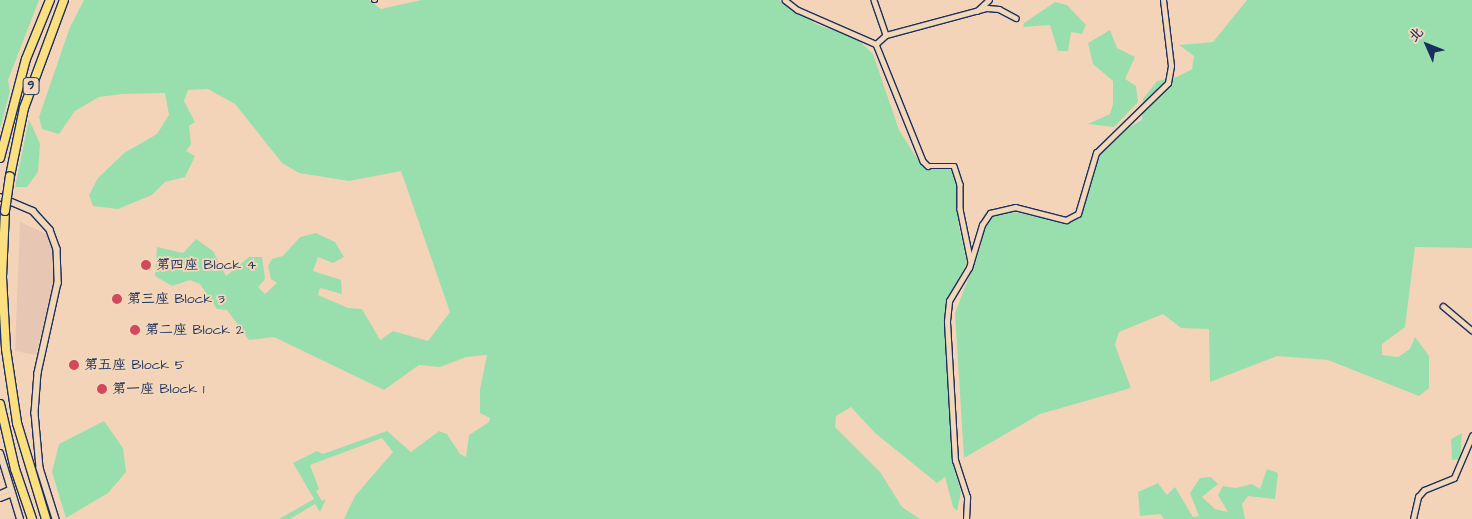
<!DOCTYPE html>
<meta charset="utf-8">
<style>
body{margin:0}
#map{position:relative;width:1472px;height:519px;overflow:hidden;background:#f4d4b9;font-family:"Architects Daughter","LXGW WenKai TC",sans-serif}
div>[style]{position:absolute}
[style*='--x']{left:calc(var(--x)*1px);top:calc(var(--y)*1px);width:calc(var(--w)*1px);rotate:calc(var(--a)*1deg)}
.built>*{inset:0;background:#e7c7b3}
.green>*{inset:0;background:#99dfad}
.roads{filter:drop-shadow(1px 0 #1b2f5e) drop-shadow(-1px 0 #1b2f5e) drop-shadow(0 1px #1b2f5e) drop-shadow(0 -1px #1b2f5e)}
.minor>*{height:4.5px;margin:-2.25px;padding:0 2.25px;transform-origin:2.25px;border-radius:2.25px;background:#f2d7b9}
.tertiary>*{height:5.5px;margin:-2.75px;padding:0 2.75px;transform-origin:2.75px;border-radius:2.75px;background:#f2d7b9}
.secondary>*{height:6px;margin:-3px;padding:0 3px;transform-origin:3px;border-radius:3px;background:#f2d7b9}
.motorway>*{height:8px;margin:-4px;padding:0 4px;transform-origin:4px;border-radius:4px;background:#fce080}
.bridges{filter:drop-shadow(1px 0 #1b2f5e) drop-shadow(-1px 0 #1b2f5e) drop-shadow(0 1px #1b2f5e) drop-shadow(0 -1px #1b2f5e)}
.motorway-bridge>*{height:8px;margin:-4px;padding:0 4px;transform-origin:4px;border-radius:4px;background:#fce080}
.dots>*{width:14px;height:14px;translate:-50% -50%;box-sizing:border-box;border:2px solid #f2d7b9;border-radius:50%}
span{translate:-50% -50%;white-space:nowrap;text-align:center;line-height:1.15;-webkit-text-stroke:4px #f2d7b9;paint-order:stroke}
.shield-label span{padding:1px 4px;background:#f2d7b9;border:1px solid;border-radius:4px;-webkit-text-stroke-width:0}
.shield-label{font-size:12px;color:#1b2f5e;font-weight:700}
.poi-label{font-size:14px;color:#1b2f5e}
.left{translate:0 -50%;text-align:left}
.north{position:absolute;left:1402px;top:20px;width:50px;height:50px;-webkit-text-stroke:4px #f2d7b9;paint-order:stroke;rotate:314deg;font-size:14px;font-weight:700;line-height:20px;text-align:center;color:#1b2f5e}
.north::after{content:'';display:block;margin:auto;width:18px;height:22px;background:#1b2f5e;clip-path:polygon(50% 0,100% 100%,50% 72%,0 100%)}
</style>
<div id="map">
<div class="built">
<i style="clip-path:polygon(20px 222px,49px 235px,54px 254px,53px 285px,36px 355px,15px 351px)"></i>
</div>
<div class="green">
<i style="clip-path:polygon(0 0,39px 0,8px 80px,10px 91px,0 129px)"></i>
<i style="clip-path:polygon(84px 0,369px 0,381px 9px,421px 0,779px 0,818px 25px,855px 37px,873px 54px,899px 130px,920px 163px,928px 169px,947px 166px,954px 173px,965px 218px,958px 222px,967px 263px,947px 300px,945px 321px,952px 461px,961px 492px,957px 511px,953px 507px,945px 477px,937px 483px,875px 433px,851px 407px,836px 416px,835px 427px,880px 472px,902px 507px,920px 519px,344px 519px,355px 496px,393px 452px,382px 438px,310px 465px,319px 489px,316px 491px,322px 501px,326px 499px,320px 512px,315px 504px,290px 519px,279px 519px,314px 499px,293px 463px,317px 451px,323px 454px,387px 431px,411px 452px,439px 431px,447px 434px,460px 454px,466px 457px,469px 435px,489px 422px,490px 418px,480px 413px,480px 389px,487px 355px,466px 357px,440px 367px,419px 365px,384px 390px,274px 337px,249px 340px,227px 310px,217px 309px,200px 284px,190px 280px,172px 286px,155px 276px,157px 247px,183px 253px,196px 239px,213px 251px,226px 276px,249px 257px,262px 257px,265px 279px,258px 287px,265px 294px,277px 283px,271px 279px,268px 266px,272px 259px,283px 256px,300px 237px,316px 233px,335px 242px,344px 257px,333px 263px,318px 257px,313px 271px,341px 280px,342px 294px,320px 288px,318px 295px,348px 308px,362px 309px,380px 340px,393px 331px,428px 341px,450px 312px,401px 171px,349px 181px,299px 173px,282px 163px,235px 104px,208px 89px,188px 90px,184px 101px,195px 122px,189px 126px,191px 144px,186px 151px,195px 156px,185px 177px,165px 182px,152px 195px,118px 209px,93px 206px,89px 195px,98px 178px,124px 153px,157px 134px,169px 115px,165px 93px,122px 94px,99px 97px,75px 111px,59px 134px,42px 129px,39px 117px,70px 27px)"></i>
<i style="clip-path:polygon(1247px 0,1472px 0,1472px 248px,1415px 247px,1405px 327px,1382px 344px,1382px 355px,1398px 357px,1410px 349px,1415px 337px,1429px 356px,1429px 388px,1419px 396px,1328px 360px,1277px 356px,1210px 382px,1209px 329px,1181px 328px,1163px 314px,1119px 332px,1115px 345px,1131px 388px,1040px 414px,964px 458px,955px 313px,981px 246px,979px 230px,984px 214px,992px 217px,1003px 210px,1065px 222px,1081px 212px,1101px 149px,1117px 134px,1142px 120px,1143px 99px,1157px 81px,1177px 77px,1192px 69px,1194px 56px,1179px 45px,1213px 42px)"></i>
<i style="clip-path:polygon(1055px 2px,1067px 5px,1086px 25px,1082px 34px,1071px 32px,1068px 51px,1058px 51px,1050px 25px,1023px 27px,1024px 23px)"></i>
<i style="clip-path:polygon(1110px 30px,1117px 48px,1135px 57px,1125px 79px,1136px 86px,1138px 102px,1114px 127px,1088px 124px,1110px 114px,1113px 104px,1113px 81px,1093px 64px,1088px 43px)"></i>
<i style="clip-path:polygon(29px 119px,40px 144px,38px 172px,27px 187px,15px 187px)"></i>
<i style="clip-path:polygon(104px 421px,123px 448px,126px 472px,108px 493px,66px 518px,52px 472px,59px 444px)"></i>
<i style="clip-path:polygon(1462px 433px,1460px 459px,1452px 460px,1451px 439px)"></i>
<i style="clip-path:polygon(1267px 469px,1278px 473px,1275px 499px,1248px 496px,1242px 504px,1245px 519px,1164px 519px,1160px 514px,1140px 516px,1138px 492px,1158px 483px,1167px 495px,1175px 487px,1193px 517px,1199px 516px,1190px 493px,1200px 478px,1211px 477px,1218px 484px,1202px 497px,1215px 509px,1228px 512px,1218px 495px,1223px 486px,1236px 488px,1252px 484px,1260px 489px)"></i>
</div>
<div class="roads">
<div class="minor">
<i style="--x:374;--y:0;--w:1;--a:0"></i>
<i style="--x:785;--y:0;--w:16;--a:38"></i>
<i style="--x:798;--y:10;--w:85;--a:23.6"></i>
<i style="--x:876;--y:44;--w:126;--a:68.1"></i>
<i style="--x:923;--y:161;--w:7;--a:45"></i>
<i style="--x:928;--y:166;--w:26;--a:0"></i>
<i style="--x:954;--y:166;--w:19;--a:72"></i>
<i style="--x:960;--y:184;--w:25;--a:90"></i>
<i style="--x:960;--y:209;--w:54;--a:78.3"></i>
<i style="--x:874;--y:0;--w:37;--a:71"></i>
<i style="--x:977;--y:11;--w:16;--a:-43"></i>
<i style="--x:876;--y:44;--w:13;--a:-42"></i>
<i style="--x:886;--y:35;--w:105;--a:-15"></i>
<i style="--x:987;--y:8;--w:12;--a:5"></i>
<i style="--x:999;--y:9;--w:19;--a:28"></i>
<i style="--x:1443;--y:306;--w:38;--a:40"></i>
<i style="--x:0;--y:493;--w:10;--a:-24"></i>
<i style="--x:0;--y:498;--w:11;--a:-22"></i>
<i style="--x:966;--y:519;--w:22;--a:-87"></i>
<i style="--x:967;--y:497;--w:38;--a:-108"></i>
<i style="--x:955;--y:461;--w:140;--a:-93.3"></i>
<i style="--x:947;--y:321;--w:20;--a:-84"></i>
<i style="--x:949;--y:301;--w:39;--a:-59"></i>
<i style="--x:969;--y:268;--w:45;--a:-73.2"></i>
<i style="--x:982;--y:225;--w:14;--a:-56"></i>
<i style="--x:990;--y:213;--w:26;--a:-13"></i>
<i style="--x:1015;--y:207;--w:53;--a:14.3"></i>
<i style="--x:1066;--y:220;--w:13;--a:-27"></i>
<i style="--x:1078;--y:214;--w:64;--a:-73.6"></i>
<i style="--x:1096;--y:153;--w:100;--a:-44.2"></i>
<i style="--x:1168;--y:83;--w:17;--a:-80"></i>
<i style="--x:1171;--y:66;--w:66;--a:-96.9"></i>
<i style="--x:1413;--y:519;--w:23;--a:-77"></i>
<i style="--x:1418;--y:497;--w:9;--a:-49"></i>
<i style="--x:1424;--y:490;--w:32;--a:-22"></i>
<i style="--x:1454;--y:478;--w:46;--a:-66.8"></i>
</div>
<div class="tertiary">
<i style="--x:0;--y:197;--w:36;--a:23"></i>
<i style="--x:33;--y:211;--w:25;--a:48"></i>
<i style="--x:50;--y:230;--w:20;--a:70"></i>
<i style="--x:57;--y:249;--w:34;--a:88"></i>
<i style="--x:58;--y:283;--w:92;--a:102.5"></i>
<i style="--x:38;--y:373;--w:40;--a:94.3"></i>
<i style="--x:35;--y:413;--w:55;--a:84.8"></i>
<i style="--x:40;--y:468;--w:53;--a:72.6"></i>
</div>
<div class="secondary">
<i style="--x:0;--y:453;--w:69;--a:73.1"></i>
</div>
<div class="motorway">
<i style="--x:0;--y:158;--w:102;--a:-75.3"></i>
<i style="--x:26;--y:59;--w:64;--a:-67.9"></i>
<i style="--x:10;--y:176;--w:69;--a:-78.4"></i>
<i style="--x:24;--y:108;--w:115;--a:-69.7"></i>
<i style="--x:5;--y:211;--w:66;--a:92.6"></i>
<i style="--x:2;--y:277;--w:72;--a:86.8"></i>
<i style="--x:6;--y:349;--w:75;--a:81.5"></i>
<i style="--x:17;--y:423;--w:100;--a:73.2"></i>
<i style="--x:0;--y:404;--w:67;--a:77"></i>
<i style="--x:15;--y:469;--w:53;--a:71.2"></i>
</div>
</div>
<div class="bridges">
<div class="motorway-bridge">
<i style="--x:5;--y:211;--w:35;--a:-82"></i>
</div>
</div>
<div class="dots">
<i style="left:146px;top:265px;background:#d1495b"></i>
<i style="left:117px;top:299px;background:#d1495b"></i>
<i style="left:135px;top:330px;background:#d1495b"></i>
<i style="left:74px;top:365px;background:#d1495b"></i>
<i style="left:102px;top:389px;background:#d1495b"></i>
</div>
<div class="shield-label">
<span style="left:31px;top:86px">9</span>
</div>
<div class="poi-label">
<span class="left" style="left:156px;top:265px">第四座 Block 4</span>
<span class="left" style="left:127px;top:299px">第三座 Block 3</span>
<span class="left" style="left:145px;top:330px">第二座 Block 2</span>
<span class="left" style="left:84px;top:365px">第五座 Block 5</span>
<span class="left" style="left:112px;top:389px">第一座 Block 1</span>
</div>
<div class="north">北</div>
</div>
